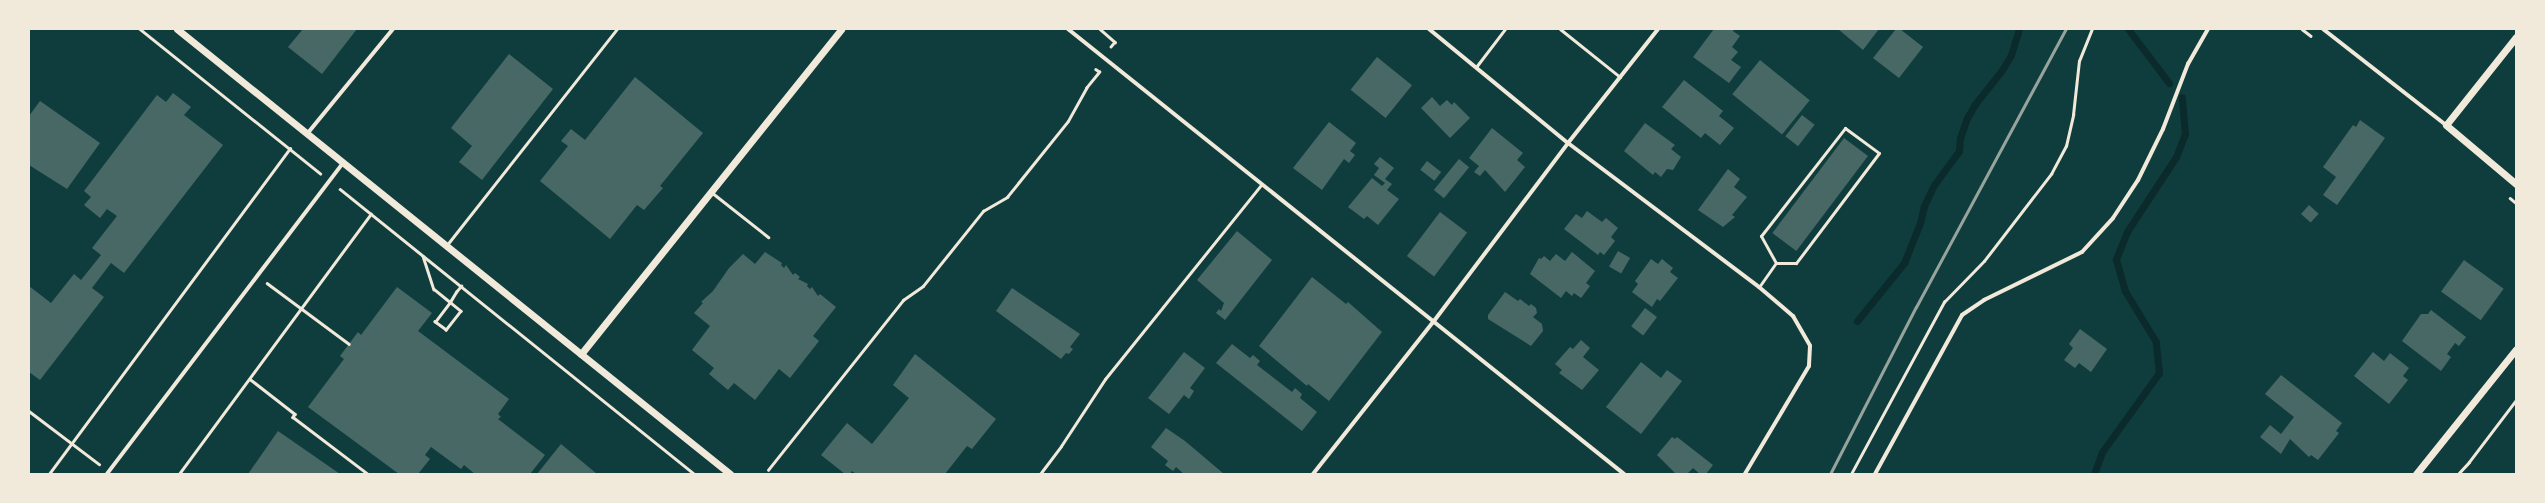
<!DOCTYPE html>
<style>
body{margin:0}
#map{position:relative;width:2545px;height:503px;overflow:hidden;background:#0f3d3e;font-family:"PT Sans",sans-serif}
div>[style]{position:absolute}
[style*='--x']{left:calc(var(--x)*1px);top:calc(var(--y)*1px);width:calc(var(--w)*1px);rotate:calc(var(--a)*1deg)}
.stream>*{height:7px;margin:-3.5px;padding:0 3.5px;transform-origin:3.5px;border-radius:3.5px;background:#0a2a2b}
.building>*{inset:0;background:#486865;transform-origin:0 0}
.path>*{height:2.5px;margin:-1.25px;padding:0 1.25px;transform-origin:1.25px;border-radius:1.25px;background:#f1e9da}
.service>*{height:3px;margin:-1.5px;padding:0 1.5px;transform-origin:1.5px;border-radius:1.5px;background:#f1e9da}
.pedestrian>*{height:3.5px;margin:-1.75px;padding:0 1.75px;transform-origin:1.75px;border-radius:1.75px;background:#f1e9da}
.minor>*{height:4px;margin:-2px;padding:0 2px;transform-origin:2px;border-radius:2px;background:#f1e9da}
.tertiary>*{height:7px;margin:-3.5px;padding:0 3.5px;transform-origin:3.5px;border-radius:3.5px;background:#f1e9da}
.rail>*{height:3px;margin:-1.5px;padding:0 1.5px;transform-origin:1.5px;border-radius:1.5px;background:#97a49c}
span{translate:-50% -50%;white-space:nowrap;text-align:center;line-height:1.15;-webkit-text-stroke:4px #f1e9da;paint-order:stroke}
.frame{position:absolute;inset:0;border:30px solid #f1e9da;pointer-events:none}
</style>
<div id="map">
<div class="stream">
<i style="--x:2128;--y:29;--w:68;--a:52.8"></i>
<i style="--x:1857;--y:321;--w:75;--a:-51"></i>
<i style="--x:1904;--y:263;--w:43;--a:-68.2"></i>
<i style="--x:1920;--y:223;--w:17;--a:-77"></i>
<i style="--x:1924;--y:206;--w:23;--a:-65"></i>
<i style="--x:1934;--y:185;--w:42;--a:-53.7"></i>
<i style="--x:1959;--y:151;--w:13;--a:-86"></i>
<i style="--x:1960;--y:138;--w:21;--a:-71"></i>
<i style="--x:1967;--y:118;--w:16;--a:-60"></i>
<i style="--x:1975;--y:104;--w:43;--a:-51.5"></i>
<i style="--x:2002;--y:70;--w:17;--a:-59"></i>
<i style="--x:2011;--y:55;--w:27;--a:-73"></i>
<i style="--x:2094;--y:474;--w:23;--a:-70"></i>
<i style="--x:2102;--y:452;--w:97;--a:-54.2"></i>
<i style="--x:2159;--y:373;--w:31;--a:-96"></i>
<i style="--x:2156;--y:342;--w:60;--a:-121.3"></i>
<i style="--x:2125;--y:291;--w:33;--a:-106"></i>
<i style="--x:2116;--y:259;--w:31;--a:-68"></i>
<i style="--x:2128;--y:230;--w:87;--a:-56.7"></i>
<i style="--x:2176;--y:157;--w:25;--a:-69"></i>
<i style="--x:2185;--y:134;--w:37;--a:-95"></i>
</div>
<div class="building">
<i style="clip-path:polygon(303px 29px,357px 29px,322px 74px,288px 47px)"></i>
<i style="clip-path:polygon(1714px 29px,1734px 29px,1733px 31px,1740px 36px,1732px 47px,1738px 52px,1731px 60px,1741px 67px,1729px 83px,1693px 57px)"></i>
<i style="clip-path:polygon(1838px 29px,1879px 29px,1863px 50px)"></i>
<i style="clip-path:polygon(1896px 29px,1900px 29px,1923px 47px,1899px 78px,1873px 58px)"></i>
<i style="clip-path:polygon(509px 54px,553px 89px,482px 180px,459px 162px,472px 146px,451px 128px)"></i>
<i style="left:1377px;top:57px;width:45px;height:42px;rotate:39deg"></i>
<i style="left:1760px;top:60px;width:64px;height:44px;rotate:39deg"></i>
<i style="clip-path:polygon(635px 77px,703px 133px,660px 186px,663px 188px,644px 210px,637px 205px,610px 239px,540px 181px,568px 146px,561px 141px,571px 129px,585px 140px)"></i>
<i style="clip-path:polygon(1684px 80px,1723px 111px,1719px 116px,1734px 128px,1720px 145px,1705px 133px,1701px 138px,1662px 107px)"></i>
<i style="clip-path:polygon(173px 93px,191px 107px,184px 115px,223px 145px,124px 273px,111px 263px,92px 288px,104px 297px,40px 380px,29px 372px,29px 286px,51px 303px,74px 274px,81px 280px,101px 255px,92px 248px,117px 216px,107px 209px,100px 218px,84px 205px,91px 197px,84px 191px,157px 95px,166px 102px)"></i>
<i style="clip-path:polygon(1432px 97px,1440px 106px,1447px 100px,1452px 105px,1454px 102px,1470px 118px,1450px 138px,1421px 108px)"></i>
<i style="clip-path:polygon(40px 101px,100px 143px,67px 189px,29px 165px,29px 116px)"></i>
<i style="left:1802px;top:115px;width:16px;height:27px;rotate:38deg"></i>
<i style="clip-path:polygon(2360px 120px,2385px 138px,2337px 205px,2323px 195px,2336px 177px,2323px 167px,2353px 125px,2356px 127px)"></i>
<i style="clip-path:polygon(1329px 122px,1356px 143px,1350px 151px,1355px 155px,1349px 163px,1344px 159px,1322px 190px,1293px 168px)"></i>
<i style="clip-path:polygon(1645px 123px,1675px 145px,1671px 149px,1681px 157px,1673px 170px,1667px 169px,1661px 177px,1655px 172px,1653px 175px,1624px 151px)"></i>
<i style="clip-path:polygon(1492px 128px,1523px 153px,1517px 160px,1525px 167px,1505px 192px,1485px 170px,1480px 176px,1474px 172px,1479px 166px,1469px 158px)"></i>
<i style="left:1844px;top:138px;width:30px;height:119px;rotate:37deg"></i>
<i style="clip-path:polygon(1380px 157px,1394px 168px,1385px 179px,1392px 184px,1387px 190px,1399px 199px,1378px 225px,1367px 216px,1364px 219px,1348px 207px,1372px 178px,1382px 186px,1385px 183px,1374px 175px,1379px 168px,1374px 164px)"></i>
<i style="left:1459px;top:159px;width:13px;height:40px;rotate:39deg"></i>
<i style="left:1427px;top:161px;width:18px;height:11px;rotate:38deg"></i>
<i style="clip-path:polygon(1728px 169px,1740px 179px,1734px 187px,1747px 197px,1732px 215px,1735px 217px,1723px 227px,1698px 210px)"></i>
<i style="left:2309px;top:205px;width:13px;height:12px;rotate:42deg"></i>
<i style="clip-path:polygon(1587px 211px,1602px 222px,1606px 218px,1618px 228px,1611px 237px,1615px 241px,1604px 255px,1600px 252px,1598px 255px,1564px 229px,1576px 214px,1582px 218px)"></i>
<i style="left:1440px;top:212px;width:34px;height:55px;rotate:37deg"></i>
<i style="clip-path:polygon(1237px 231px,1272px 260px,1225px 320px,1216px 313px,1219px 309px,1221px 311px,1224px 303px,1197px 280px)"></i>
<i style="left:1618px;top:251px;width:14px;height:18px;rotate:30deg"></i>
<i style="clip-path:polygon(765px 252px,782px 263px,781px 265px,784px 268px,786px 265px,793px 275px,795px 273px,800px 277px,798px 279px,808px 284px,807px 286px,810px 289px,812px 287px,818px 296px,820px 294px,836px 307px,813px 336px,819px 341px,790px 378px,779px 369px,755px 400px,734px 383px,728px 390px,709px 374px,714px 368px,692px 350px,710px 326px,694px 313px,703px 303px,701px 302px,713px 291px,729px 268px,743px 254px,755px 264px)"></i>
<i style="clip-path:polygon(1572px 252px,1595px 271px,1586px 283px,1590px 286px,1581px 298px,1574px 293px,1572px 296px,1566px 291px,1561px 298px,1530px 274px,1539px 258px,1541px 259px,1544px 256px,1550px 261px,1556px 254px,1565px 261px)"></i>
<i style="clip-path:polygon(1651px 259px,1658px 264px,1662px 259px,1673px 268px,1670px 272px,1678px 278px,1660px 301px,1657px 299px,1652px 307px,1632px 292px,1638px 284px,1635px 281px)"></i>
<i style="left:2464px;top:260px;width:49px;height:39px;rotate:36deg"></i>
<i style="clip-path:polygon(1312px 277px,1346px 304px,1348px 302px,1382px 332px,1329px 401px,1308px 384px,1307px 386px,1259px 346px)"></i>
<i style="clip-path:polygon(397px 287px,432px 313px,418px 331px,509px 399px,498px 414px,501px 417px,498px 419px,545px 455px,530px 474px,475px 474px,464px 465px,461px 469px,431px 447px,425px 455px,430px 459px,418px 474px,399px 474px,308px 407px,344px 359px,340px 356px,358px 332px,361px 335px)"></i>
<i style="clip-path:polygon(1012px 288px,1080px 334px,1070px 347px,1073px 349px,1069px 354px,1066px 353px,1061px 359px,996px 311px)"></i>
<i style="clip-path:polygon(1505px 292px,1518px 301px,1520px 299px,1529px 306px,1531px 304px,1536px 308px,1537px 313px,1533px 317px,1542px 324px,1543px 331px,1531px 346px,1488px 319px,1488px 315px)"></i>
<i style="left:1645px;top:308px;width:15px;height:23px;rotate:37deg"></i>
<i style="clip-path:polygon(2431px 310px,2466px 337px,2459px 346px,2455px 343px,2447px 354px,2451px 357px,2441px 371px,2402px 341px,2421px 314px,2428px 314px)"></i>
<i style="clip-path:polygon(2080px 329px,2107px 349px,2091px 372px,2079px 363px,2075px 368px,2064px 360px,2073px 348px,2069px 344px)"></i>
<i style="clip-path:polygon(1581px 340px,1590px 348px,1583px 357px,1599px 370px,1582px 390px,1559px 373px,1562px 370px,1555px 364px,1570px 347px,1573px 349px)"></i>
<i style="clip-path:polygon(1232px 344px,1250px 358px,1253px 355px,1260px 361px,1257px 365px,1292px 392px,1295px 388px,1302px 394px,1300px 398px,1317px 412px,1302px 431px,1216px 363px)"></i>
<i style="clip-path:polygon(1184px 352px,1205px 368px,1190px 388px,1194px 391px,1189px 399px,1184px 395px,1169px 414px,1148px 398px)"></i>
<i style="clip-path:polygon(2373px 352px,2384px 361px,2390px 353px,2409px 368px,2403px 376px,2408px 380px,2389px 404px,2354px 376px)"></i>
<i style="clip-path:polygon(915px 354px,996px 419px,972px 449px,967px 446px,945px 474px,856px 474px,852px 471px,850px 474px,845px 474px,821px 455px,847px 423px,872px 444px,909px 398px,893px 385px)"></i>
<i style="clip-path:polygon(1641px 362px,1661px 378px,1667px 370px,1682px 381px,1641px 434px,1606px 407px)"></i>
<i style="clip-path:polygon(2281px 375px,2342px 423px,2336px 431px,2339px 433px,2318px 460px,2311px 455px,2309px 457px,2290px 439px,2281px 454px,2260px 437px,2270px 425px,2281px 434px,2294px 417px,2265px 394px)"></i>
<i style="clip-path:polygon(1166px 428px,1185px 441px,1224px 474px,1184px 474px,1176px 467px,1173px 471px,1165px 465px,1168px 461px,1151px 447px)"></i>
<i style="clip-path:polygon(278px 431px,340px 474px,248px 474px)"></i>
<i style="clip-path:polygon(1672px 437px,1675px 439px,1677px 437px,1713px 465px,1706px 474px,1700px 474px,1693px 468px,1687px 474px,1676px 474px,1657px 455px)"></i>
<i style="clip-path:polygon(561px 444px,597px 474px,537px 474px)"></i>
</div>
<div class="path">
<i style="--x:140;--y:29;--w:231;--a:38.7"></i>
<i style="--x:1100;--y:29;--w:20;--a:41"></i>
<i style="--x:1115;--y:42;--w:6;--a:129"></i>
<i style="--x:2302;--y:29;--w:11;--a:38"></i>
<i style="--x:340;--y:189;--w:455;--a:38.8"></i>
<i style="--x:2510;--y:198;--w:8;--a:40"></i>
<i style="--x:423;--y:256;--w:35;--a:72"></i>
<i style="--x:434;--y:289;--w:21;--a:39"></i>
<i style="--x:450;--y:302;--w:14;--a:39"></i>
<i style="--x:461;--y:311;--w:24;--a:128"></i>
<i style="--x:446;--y:330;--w:14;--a:-144"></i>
<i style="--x:435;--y:322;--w:25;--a:-53"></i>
<i style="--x:450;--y:302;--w:12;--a:-59"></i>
<i style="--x:456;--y:292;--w:8;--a:-50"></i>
<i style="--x:267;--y:283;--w:102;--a:36.6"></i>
<i style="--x:250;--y:379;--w:57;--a:37.9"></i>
<i style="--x:295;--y:414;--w:4;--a:124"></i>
<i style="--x:293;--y:417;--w:94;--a:37.2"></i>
<i style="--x:29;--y:411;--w:88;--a:37.1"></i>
<i style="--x:768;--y:470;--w:217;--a:-51.5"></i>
<i style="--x:903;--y:300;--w:24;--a:-35"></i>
<i style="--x:923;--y:286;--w:96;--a:-51.3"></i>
<i style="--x:983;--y:211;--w:28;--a:-30"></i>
<i style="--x:1007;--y:197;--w:97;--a:-51.2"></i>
<i style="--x:1068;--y:121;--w:38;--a:-61"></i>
<i style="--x:1086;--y:88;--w:21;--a:-51"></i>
<i style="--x:1099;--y:72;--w:4;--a:-146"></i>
<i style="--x:49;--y:474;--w:405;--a:-53.5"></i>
<i style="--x:179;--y:474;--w:323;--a:-53.6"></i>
<i style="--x:1851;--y:474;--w:196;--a:-61.6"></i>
<i style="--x:1944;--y:302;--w:57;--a:-45.7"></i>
<i style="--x:1984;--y:261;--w:110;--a:-52.4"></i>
<i style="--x:2051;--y:174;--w:32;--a:-62"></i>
<i style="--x:2066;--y:146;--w:32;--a:-77"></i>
<i style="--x:2073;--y:115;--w:54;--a:-83.7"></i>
<i style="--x:2079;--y:61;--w:35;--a:-68"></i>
<i style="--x:2458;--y:474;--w:16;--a:-47"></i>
<i style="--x:2469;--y:462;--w:78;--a:-52.8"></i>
</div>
<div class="service">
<i style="--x:1560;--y:29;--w:77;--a:38.7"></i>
<i style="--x:1476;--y:67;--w:48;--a:-52.7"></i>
<i style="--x:1845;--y:128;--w:42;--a:36.3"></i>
<i style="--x:1879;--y:153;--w:138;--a:127"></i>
<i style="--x:1796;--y:263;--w:20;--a:180"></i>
<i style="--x:1776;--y:263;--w:31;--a:-119"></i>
<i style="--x:1761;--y:236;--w:137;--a:-52.1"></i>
<i style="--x:711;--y:192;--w:73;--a:38.3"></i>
<i style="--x:446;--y:246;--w:276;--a:-51.8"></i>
<i style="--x:1759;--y:287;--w:29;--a:-55"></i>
<i style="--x:1040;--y:474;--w:35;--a:-53"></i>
<i style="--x:1061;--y:446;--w:80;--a:-56.7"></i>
<i style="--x:1105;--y:379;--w:250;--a:-51.2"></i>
</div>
<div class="pedestrian">
<i style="--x:107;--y:474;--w:390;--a:-52.8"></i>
</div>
<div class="minor">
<i style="--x:1068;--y:29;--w:712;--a:38.67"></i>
<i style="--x:1429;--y:29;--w:180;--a:39.4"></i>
<i style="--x:1568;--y:143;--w:239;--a:37"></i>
<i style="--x:1759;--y:287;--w:45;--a:40.5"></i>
<i style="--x:1793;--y:316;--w:34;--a:60"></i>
<i style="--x:1810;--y:346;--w:20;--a:93"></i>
<i style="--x:1809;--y:366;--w:126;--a:120.7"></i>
<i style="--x:2323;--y:29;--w:156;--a:38"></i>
<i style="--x:307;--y:134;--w:136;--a:-50.7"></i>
<i style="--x:1313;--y:474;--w:195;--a:-51.7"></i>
<i style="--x:1434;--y:321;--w:223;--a:-53"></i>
<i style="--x:1568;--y:143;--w:145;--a:-51.7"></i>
<i style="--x:1875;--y:474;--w:181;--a:-61.3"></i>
<i style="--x:1962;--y:315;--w:27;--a:-34"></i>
<i style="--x:1984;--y:300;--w:109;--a:-26.1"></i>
<i style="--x:2082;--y:252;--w:46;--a:-47.6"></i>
<i style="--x:2113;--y:218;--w:45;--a:-56.7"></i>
<i style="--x:2138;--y:180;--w:57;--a:-63.9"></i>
<i style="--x:2163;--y:129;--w:70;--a:-69"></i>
<i style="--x:2188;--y:64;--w:40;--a:-60.3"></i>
</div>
<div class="tertiary">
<i style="--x:177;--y:29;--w:710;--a:38.82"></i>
<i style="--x:2516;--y:37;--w:112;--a:128.5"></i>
<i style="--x:2446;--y:125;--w:92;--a:40.1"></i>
<i style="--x:581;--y:354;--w:416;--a:-51.3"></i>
<i style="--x:2416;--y:474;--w:160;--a:-51.3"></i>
</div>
<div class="rail">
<i style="--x:1830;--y:474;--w:188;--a:-62.8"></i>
<i style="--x:1916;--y:307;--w:316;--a:-61.7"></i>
</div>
<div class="frame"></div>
</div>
